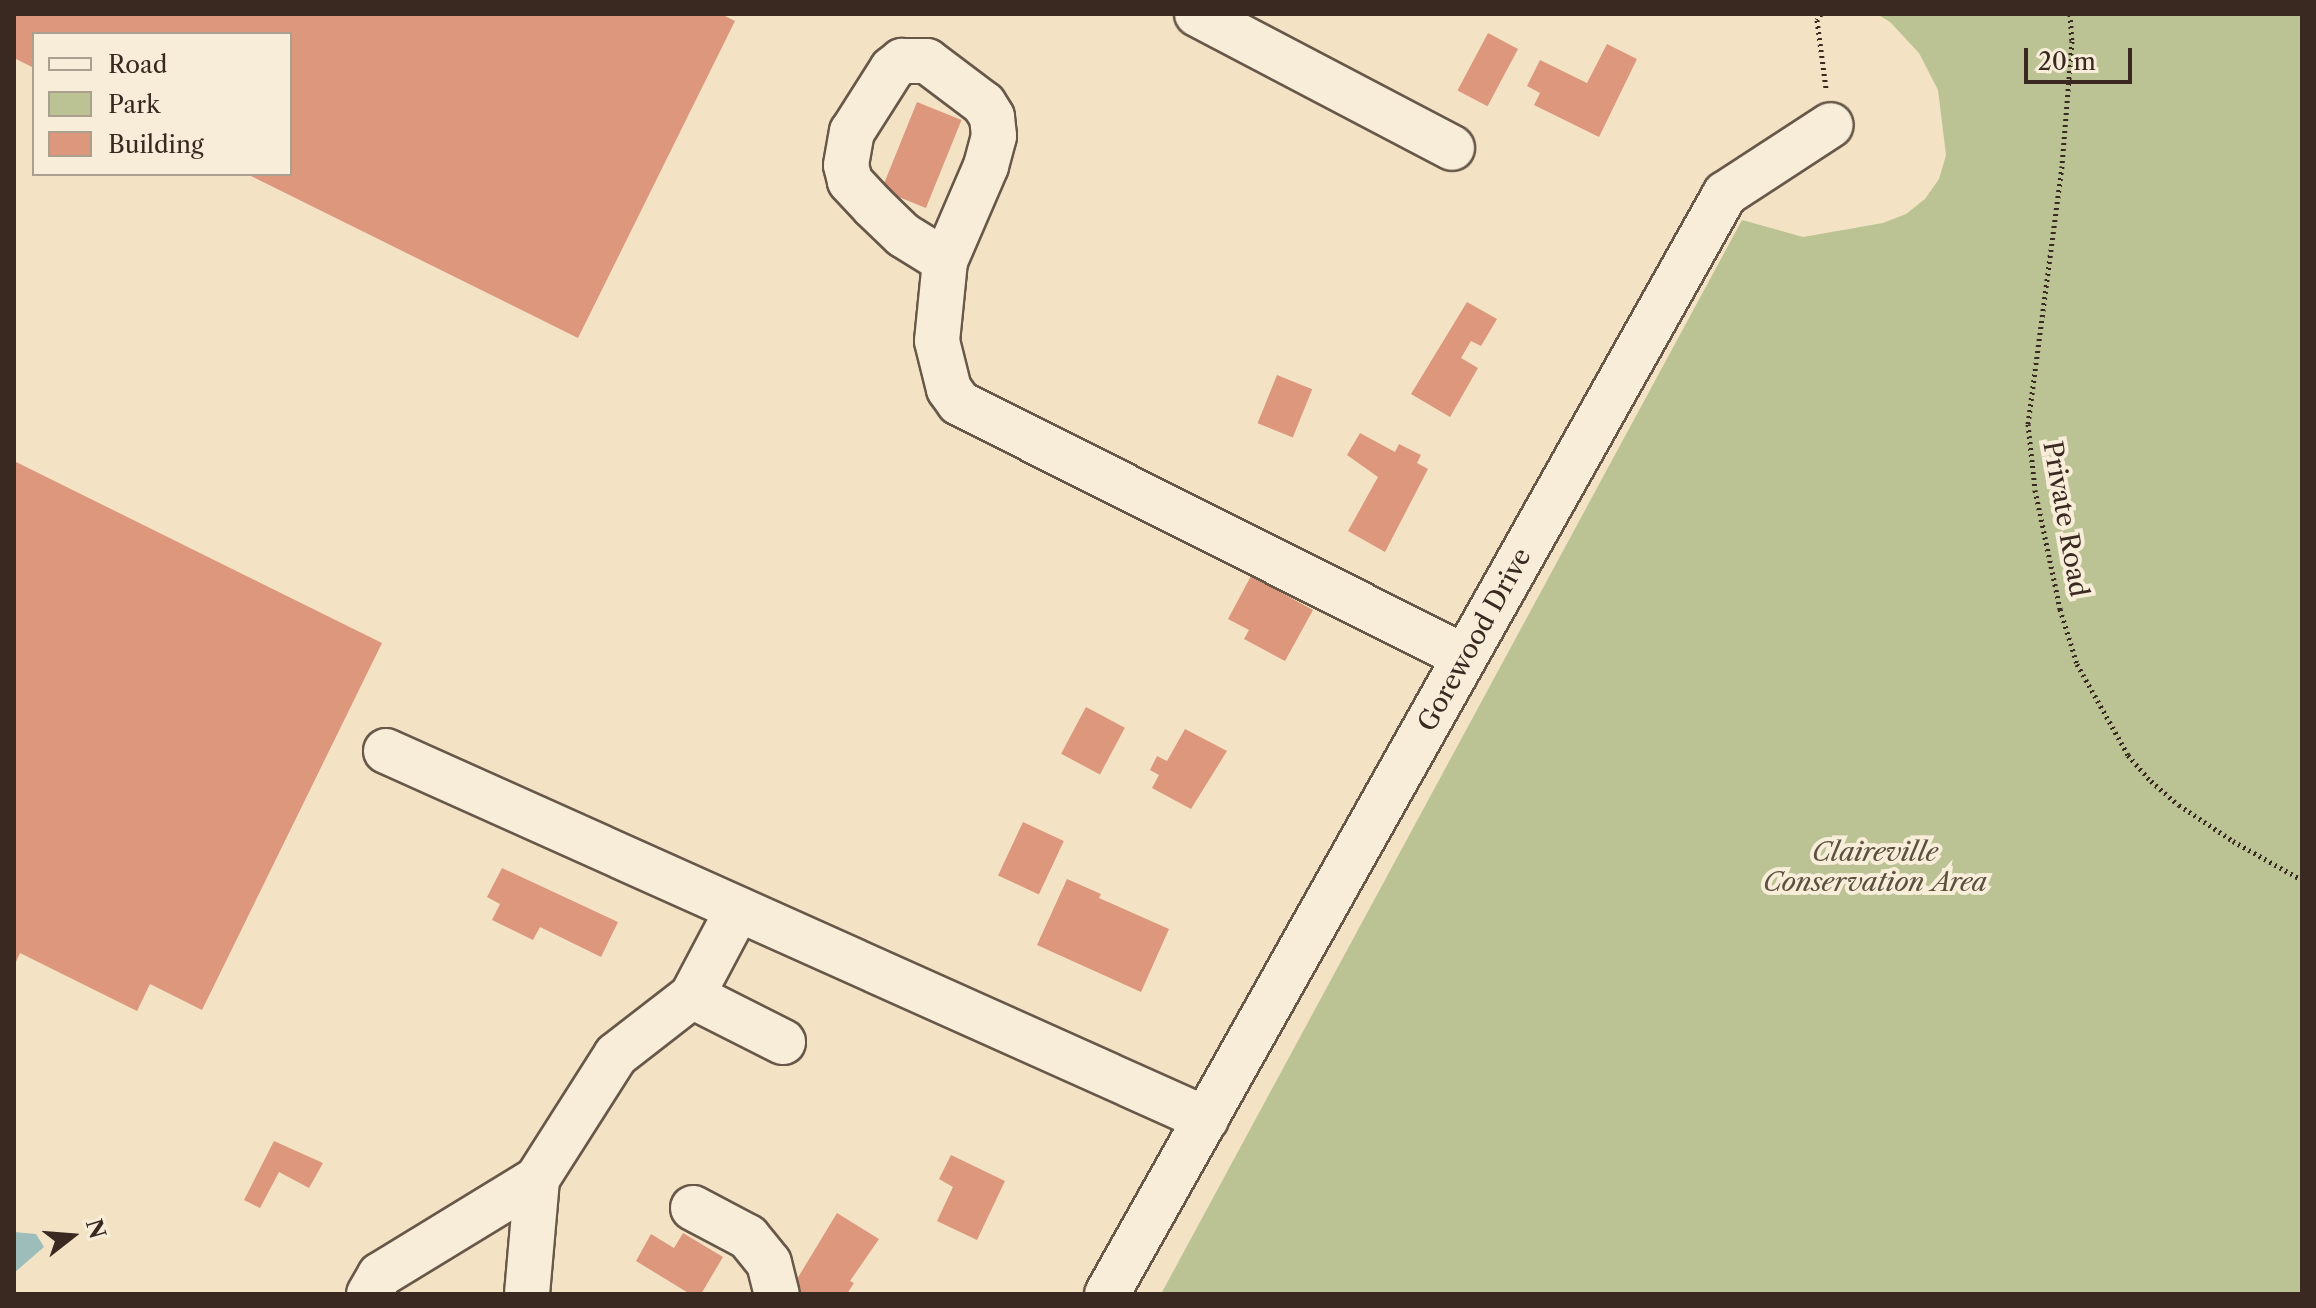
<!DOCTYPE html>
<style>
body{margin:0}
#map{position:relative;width:2316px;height:1308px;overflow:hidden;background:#f3e3c4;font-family:"Libre Caslon Text",serif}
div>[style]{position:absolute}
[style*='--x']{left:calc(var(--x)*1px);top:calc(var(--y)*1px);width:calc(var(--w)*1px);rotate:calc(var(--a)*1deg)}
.green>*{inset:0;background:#bbc394}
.water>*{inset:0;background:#9dbdba}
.building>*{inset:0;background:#dc977d;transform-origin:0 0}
.path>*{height:5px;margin-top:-2.5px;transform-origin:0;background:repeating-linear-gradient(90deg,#3a2921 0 2px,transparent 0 6px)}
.roads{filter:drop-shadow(2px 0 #68584a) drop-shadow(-2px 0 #68584a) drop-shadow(0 2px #68584a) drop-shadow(0 -2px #68584a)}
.minor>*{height:44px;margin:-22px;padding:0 22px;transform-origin:22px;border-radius:22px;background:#f7edd9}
span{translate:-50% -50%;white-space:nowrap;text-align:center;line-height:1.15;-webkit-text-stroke:8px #f7edd9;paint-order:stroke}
.street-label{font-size:26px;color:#3a2921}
.park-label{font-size:26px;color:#5a503e;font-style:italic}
.frame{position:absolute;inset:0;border:16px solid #3a2921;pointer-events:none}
.legend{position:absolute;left:32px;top:32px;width:260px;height:144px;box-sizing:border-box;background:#f7edd9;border:2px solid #ab9f8f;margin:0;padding:10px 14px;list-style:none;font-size:24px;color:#3a2921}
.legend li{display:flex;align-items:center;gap:16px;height:40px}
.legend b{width:40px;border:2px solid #ab9f8f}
.north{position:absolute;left:32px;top:1196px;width:80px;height:80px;-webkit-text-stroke:6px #f7edd9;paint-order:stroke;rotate:73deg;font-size:22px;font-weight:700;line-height:32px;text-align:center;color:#3a2921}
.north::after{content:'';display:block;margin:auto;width:28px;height:36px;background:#3a2921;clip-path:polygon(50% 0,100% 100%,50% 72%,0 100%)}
.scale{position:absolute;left:2024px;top:48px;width:108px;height:36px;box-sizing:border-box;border:4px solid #3a2921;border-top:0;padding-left:10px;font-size:24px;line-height:28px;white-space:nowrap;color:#3a2921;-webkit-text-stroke:6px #f7edd9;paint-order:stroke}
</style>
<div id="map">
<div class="green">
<i style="clip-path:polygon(1877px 14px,2302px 14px,2302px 1294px,1161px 1294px,1742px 220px,1803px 237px,1883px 223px,1906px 214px,1925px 199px,1939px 179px,1946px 155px,1938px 90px,1919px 53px,1890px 22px)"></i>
</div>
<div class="water">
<i style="clip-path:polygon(14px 1232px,36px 1234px,44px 1247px,14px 1273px)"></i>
</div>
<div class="building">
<i style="clip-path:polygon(14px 14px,721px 14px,735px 21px,578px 338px,247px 174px,290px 174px,290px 34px,34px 34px,34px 68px,14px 58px)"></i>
<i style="left:1488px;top:33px;width:34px;height:65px;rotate:28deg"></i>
<i style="clip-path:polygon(1607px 44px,1637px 59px,1599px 137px,1534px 105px,1540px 93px,1527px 86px,1540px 60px,1587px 83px)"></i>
<i style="left:917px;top:102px;width:48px;height:95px;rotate:22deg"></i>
<i style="clip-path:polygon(1467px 302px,1497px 319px,1481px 346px,1471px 341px,1461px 358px,1478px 368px,1450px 417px,1411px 394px)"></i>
<i style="left:1277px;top:375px;width:38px;height:52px;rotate:22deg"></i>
<i style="clip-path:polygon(1360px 433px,1395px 452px,1399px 444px,1421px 455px,1417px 463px,1428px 469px,1385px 552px,1348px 531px,1378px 477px,1347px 455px)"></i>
<i style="clip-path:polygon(14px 461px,382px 643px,202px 1010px,150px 984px,137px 1011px,20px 953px,14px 966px)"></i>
<i style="clip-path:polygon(1251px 576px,1313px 610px,1285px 661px,1244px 639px,1249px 630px,1228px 619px)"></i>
<i style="left:1086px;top:707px;width:44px;height:53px;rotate:28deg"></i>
<i style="clip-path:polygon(1185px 729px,1227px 751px,1191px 809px,1152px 788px,1159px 775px,1150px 770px,1157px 756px,1167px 761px)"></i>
<i style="left:1023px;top:822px;width:45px;height:59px;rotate:25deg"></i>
<i style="clip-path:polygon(502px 868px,618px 922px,601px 957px,540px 927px,533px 940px,492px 920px,500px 904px,487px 897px)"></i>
<i style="clip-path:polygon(1067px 879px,1101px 894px,1099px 898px,1169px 929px,1141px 992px,1037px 945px)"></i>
<i style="clip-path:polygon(274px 1141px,323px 1163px,309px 1188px,279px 1172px,260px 1208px,244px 1200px)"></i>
<i style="clip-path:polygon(951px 1155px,1005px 1181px,977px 1240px,937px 1221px,953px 1187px,939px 1179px)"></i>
<i style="clip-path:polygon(837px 1213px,879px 1239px,850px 1281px,854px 1283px,847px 1294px,788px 1294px)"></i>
<i style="clip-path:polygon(683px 1233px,723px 1257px,701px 1294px,690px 1294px,636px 1261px,651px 1234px,674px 1248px)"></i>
</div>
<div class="path">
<i style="--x:1821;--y:14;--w:7;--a:124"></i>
<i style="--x:1817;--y:20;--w:69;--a:82.5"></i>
<i style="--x:2070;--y:14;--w:27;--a:86"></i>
<i style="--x:2072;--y:41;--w:125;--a:94.6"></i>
<i style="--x:2062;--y:166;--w:260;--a:97.5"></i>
<i style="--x:2028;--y:424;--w:66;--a:83.9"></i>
<i style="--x:2035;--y:490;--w:122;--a:78.1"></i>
<i style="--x:2060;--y:609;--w:58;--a:72.8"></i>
<i style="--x:2077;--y:664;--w:104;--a:60.7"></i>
<i style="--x:2128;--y:755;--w:35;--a:49"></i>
<i style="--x:2151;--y:781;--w:37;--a:41"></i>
<i style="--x:2179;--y:805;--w:65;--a:33.7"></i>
<i style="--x:2233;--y:841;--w:79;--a:29.5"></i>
</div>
<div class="roads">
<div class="minor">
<i style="--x:1197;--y:14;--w:288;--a:27.7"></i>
<i style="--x:945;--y:261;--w:49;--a:-148.2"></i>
<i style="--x:903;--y:235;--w:42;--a:-136"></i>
<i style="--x:873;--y:206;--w:34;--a:-133"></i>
<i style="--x:850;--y:181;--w:16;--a:-104"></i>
<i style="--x:846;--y:165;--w:34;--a:-80"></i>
<i style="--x:852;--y:132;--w:75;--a:-57.6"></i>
<i style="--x:892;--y:69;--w:13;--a:-39"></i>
<i style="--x:902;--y:61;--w:25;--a:0"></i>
<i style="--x:927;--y:61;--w:71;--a:37"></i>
<i style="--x:984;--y:104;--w:15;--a:58"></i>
<i style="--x:992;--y:117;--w:19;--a:84"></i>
<i style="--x:994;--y:136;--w:31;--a:105"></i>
<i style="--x:986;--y:166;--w:103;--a:113.3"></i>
<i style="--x:945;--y:261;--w:80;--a:95.7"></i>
<i style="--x:937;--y:341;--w:49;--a:76"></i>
<i style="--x:949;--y:389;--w:17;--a:54"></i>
<i style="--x:959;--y:403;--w:566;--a:26.66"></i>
<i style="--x:386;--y:751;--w:899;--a:24.17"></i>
<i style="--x:692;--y:996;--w:102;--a:26.8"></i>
<i style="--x:693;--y:1208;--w:62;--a:27.8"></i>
<i style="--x:748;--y:1237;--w:33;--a:51"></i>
<i style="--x:769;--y:1263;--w:32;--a:76"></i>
<i style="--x:369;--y:1294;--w:22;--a:-60"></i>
<i style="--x:380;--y:1275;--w:184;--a:-31.4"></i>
<i style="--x:537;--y:1179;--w:147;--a:-57.5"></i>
<i style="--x:616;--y:1055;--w:96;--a:-37.8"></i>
<i style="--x:692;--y:996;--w:98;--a:-62.1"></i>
<i style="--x:527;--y:1294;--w:115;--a:-85"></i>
<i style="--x:1107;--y:1294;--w:1262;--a:-60.67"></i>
<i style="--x:1725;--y:194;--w:126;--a:-33.1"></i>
</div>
</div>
<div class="street-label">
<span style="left:2065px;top:519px;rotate:80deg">Private Road</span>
<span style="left:1475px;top:640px;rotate:-61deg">Gorewood Drive</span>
</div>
<div class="park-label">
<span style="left:1875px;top:868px">Claireville<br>Conservation Area</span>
</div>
<div class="frame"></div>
<ul class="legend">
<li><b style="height:10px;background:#f7edd9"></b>Road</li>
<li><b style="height:22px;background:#bbc394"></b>Park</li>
<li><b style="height:22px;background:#dc977d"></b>Building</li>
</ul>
<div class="north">N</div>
<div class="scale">20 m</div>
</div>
